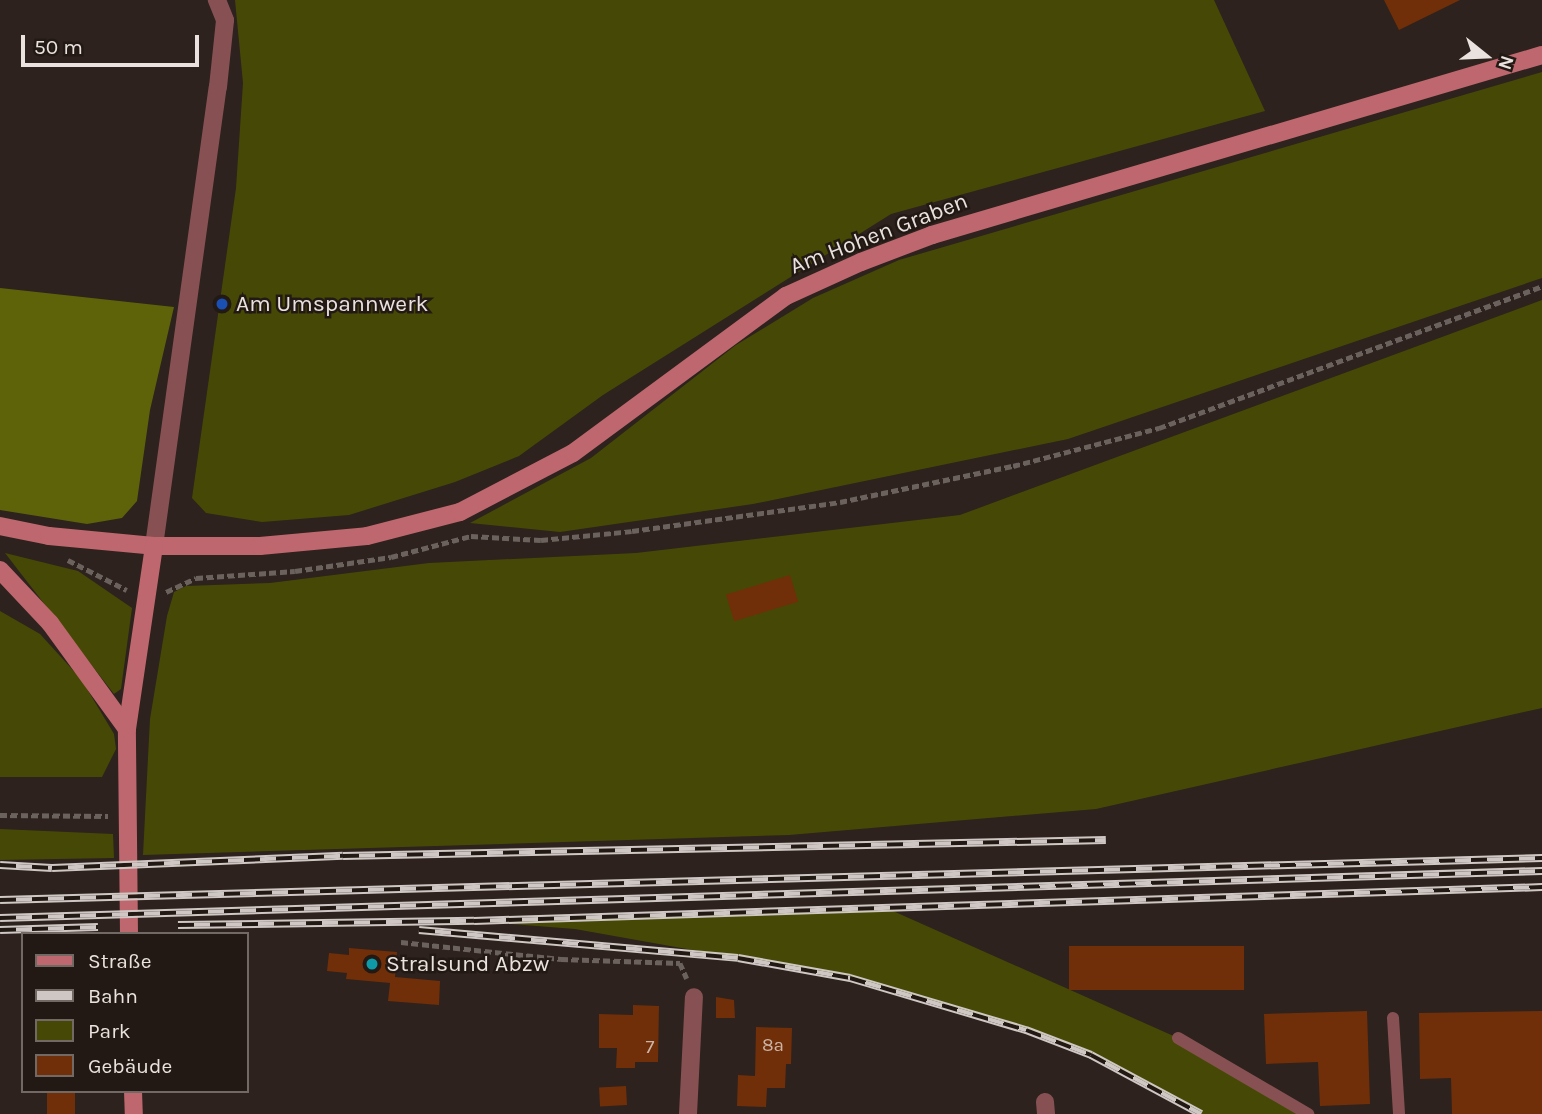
<!DOCTYPE html>
<meta charset="utf-8">
<style>
body{margin:0}
#map{position:relative;width:1542px;height:1114px;overflow:hidden;background:#2d221d;font-family:Karla,sans-serif}
div>[style]{position:absolute}
[style*='--x']{left:calc(var(--x)*1px);top:calc(var(--y)*1px);width:calc(var(--w)*1px);rotate:calc(var(--a)*1deg)}
.green>*{inset:0;background:#464905}
.forest>*{inset:0;background:#5e6309}
.building>*{inset:0;background:#702f08;transform-origin:0 0}
.path>*{height:4.5px;margin-top:-2.25px;transform-origin:0;background:repeating-linear-gradient(90deg,#6c625d 0 7px,transparent 0 10.5px)}
.lane>*{height:12px;margin:-6px;padding:0 6px;transform-origin:6px;border-radius:6px;background:#875154}
.street>*{height:18px;margin:-9px;padding:0 9px;transform-origin:9px;border-radius:9px;background:#875154}
.secondary>*{height:18px;margin:-9px;padding:0 9px;transform-origin:9px;border-radius:9px;background:#be676e}
.rail>*{height:8px;margin-top:-4px;transform-origin:0;background:repeating-linear-gradient(90deg,#231914 0 16px,#cec7c3 0 32px);box-sizing:border-box;border-block:2px solid #cec7c3}
.dots>*{width:19px;height:19px;translate:-50% -50%;box-sizing:border-box;border:4px solid #231914;border-radius:50%}
span{translate:-50% -50%;white-space:nowrap;text-align:center;line-height:1.15;-webkit-text-stroke:5px #231914;paint-order:stroke}
.number-label{font-size:19px;color:#cbb5a8}
.number-label span{-webkit-text-stroke-width:0}
.street-label{font-size:23px;color:#e9e2de}
.poi-label{font-size:23px;color:#e9e2de}
.left{translate:0 -50%;text-align:left}
.legend{position:absolute;left:21px;top:932px;width:228px;height:161px;box-sizing:border-box;background:#231914;border:2px solid #726965;margin:0;padding:9px 12px;list-style:none;font-size:21px;color:#e9e2de}
.legend li{display:flex;align-items:center;gap:14px;height:35px}
.legend b{width:35px;border:2px solid #726965}
.north{position:absolute;left:1451px;top:21px;width:70px;height:70px;-webkit-text-stroke:5px #231914;paint-order:stroke;rotate:108deg;font-size:19px;font-weight:700;line-height:28px;text-align:center;color:#e9e2de}
.north::after{content:'';display:block;margin:auto;width:24px;height:32px;background:#e9e2de;clip-path:polygon(50% 0,100% 100%,50% 72%,0 100%)}
.scale{position:absolute;left:21px;top:35px;width:178px;height:32px;box-sizing:border-box;border:4px solid #e9e2de;border-top:0;padding-left:9px;font-size:21px;line-height:24px;white-space:nowrap;color:#e9e2de;-webkit-text-stroke:5px #231914;paint-order:stroke}
</style>
<div id="map">
<div class="green">
<i style="clip-path:polygon(235px 0,1214px 0,1265px 111px,891px 214px,603px 395px,519px 456px,455px 482px,349px 515px,262px 522px,206px 513px,192px 498px,236px 188px,243px 83px)"></i>
<i style="clip-path:polygon(1542px 72px,1542px 278px,1068px 439px,753px 504px,560px 532px,470px 523px,591px 458px,736px 345px,813px 298px,899px 260px)"></i>
<i style="clip-path:polygon(1542px 300px,1542px 708px,1096px 809px,789px 835px,143px 855px,150px 719px,167px 616px,174px 592px,186px 586px,270px 583px,429px 563px,636px 553px,960px 515px)"></i>
<i style="clip-path:polygon(5px 553px,78px 571px,132px 608px,121px 689px,114px 694px)"></i>
<i style="clip-path:polygon(0 611px,40px 634px,81px 679px,114px 734px,116px 749px,102px 777px,0 777px)"></i>
<i style="clip-path:polygon(0 829px,113px 834px,114px 858px,0 860px)"></i>
<i style="clip-path:polygon(884px 907px,1178px 1038px,1308px 1114px,1201px 1114px,1091px 1055px,1026px 1030px,850px 978px,575px 929px,474px 921px)"></i>
</div>
<div class="forest">
<i style="clip-path:polygon(0 288px,174px 307px,150px 410px,137px 501px,122px 518px,87px 524px,0 510px)"></i>
</div>
<div class="building">
<i style="clip-path:polygon(1384px 0,1460px 0,1399px 30px)"></i>
<i style="left:790px;top:575px;width:28px;height:67px;rotate:73deg"></i>
<i style="left:1069px;top:946px;width:175px;height:44px"></i>
<i style="clip-path:polygon(349px 948px,397px 952px,395px 977px,440px 981px,439px 1005px,388px 1001px,390px 983px,346px 979px,347px 973px,327px 971px,329px 953px,349px 955px)"></i>
<i style="clip-path:polygon(716px 997px,734px 1000px,735px 1018px,716px 1018px)"></i>
<i style="clip-path:polygon(633px 1005px,659px 1006px,658px 1062px,635px 1062px,635px 1068px,616px 1068px,617px 1048px,599px 1048px,599px 1014px,633px 1015px)"></i>
<i style="clip-path:polygon(1367px 1011px,1370px 1104px,1320px 1106px,1318px 1062px,1266px 1064px,1264px 1014px)"></i>
<i style="clip-path:polygon(1542px 1011px,1542px 1114px,1452px 1114px,1451px 1078px,1420px 1079px,1419px 1013px)"></i>
<i style="clip-path:polygon(756px 1027px,792px 1028px,791px 1064px,786px 1064px,785px 1088px,767px 1088px,766px 1107px,737px 1106px,738px 1075px,755px 1076px)"></i>
<i style="left:626px;top:1086px;width:19px;height:27px;rotate:87deg"></i>
<i style="left:47px;top:1091px;width:28px;height:23px"></i>
</div>
<div class="path">
<i style="--x:68;--y:560;--w:66;--a:27"></i>
<i style="--x:166;--y:592;--w:33;--a:-25"></i>
<i style="--x:196;--y:578;--w:99;--a:-4"></i>
<i style="--x:295;--y:571;--w:97;--a:-8.3"></i>
<i style="--x:391;--y:557;--w:83;--a:-14.7"></i>
<i style="--x:471;--y:536;--w:70;--a:3.3"></i>
<i style="--x:541;--y:540;--w:91;--a:-5.6"></i>
<i style="--x:632;--y:531;--w:210;--a:-7.9"></i>
<i style="--x:840;--y:502;--w:177;--a:-11.8"></i>
<i style="--x:1013;--y:466;--w:151;--a:-14.6"></i>
<i style="--x:1159;--y:428;--w:408;--a:-20.3"></i>
<i style="--x:0;--y:815;--w:108;--a:0.5"></i>
<i style="--x:401;--y:942;--w:161;--a:6.1"></i>
<i style="--x:561;--y:959;--w:119;--a:1.9"></i>
<i style="--x:680;--y:963;--w:17;--a:66"></i>
</div>
<div class="lane">
<i style="--x:1393;--y:1018;--w:96;--a:86.4"></i>
<i style="--x:1178;--y:1038;--w:151;--a:30.3"></i>
</div>
<div class="street">
<i style="--x:154;--y:546;--w:463;--a:-82.1"></i>
<i style="--x:218;--y:87;--w:67;--a:-84"></i>
<i style="--x:225;--y:20;--w:22;--a:-112"></i>
<i style="--x:1045;--y:1102;--w:12;--a:85"></i>
<i style="--x:688;--y:1114;--w:117;--a:-87.1"></i>
</div>
<div class="secondary">
<i style="--x:0;--y:526;--w:50;--a:11.5"></i>
<i style="--x:49;--y:536;--w:105;--a:5.4"></i>
<i style="--x:154;--y:546;--w:106;--a:0"></i>
<i style="--x:260;--y:546;--w:107;--a:-5.3"></i>
<i style="--x:367;--y:536;--w:96;--a:-14.5"></i>
<i style="--x:460;--y:512;--w:127;--a:-27.6"></i>
<i style="--x:573;--y:453;--w:265;--a:-36.4"></i>
<i style="--x:786;--y:296;--w:82;--a:-24.4"></i>
<i style="--x:861;--y:262;--w:76;--a:-20.8"></i>
<i style="--x:932;--y:235;--w:636;--a:-16.44"></i>
<i style="--x:0;--y:570;--w:73;--a:46.7"></i>
<i style="--x:50;--y:623;--w:131;--a:54"></i>
<i style="--x:129;--y:934;--w:205;--a:-90.6"></i>
<i style="--x:127;--y:729;--w:185;--a:-81.6"></i>
<i style="--x:133;--y:1091;--w:23;--a:88"></i>
</div>
<div class="rail">
<i style="--x:0;--y:865;--w:52;--a:3.3"></i>
<i style="--x:52;--y:868;--w:291;--a:-2.4"></i>
<i style="--x:343;--y:856;--w:763;--a:-1.2"></i>
<i style="--x:0;--y:900;--w:1543;--a:-1.56"></i>
<i style="--x:0;--y:918;--w:1543;--a:-1.75"></i>
<i style="--x:178;--y:925;--w:296;--a:-0.8"></i>
<i style="--x:474;--y:921;--w:1069;--a:-1.82"></i>
<i style="--x:0;--y:930;--w:98;--a:-1.8"></i>
<i style="--x:419;--y:930;--w:320;--a:5"></i>
<i style="--x:738;--y:958;--w:114;--a:10.1"></i>
<i style="--x:850;--y:978;--w:184;--a:16.5"></i>
<i style="--x:1026;--y:1030;--w:70;--a:21"></i>
<i style="--x:1091;--y:1055;--w:125;--a:28.2"></i>
</div>
<div class="dots">
<i style="left:222px;top:304px;background:#1a4fb4"></i>
<i style="left:372px;top:964px;background:#0f9aa8"></i>
</div>
<div class="number-label">
<span style="left:773px;top:1046px">8a</span>
<span style="left:650px;top:1048px">7</span>
</div>
<div class="street-label">
<span style="left:879px;top:234px;rotate:-21deg">Am Hohen Graben</span>
</div>
<div class="poi-label">
<span class="left" style="left:236px;top:304px">Am Umspannwerk</span>
<span class="left" style="left:386px;top:964px">Stralsund Abzw</span>
</div>
<ul class="legend">
<li><b style="height:9px;background:#be676e"></b>Straße</li>
<li><b style="height:9px;background:#cec7c3"></b>Bahn</li>
<li><b style="height:19px;background:#464905"></b>Park</li>
<li><b style="height:19px;background:#702f08"></b>Gebäude</li>
</ul>
<div class="north">N</div>
<div class="scale">50 m</div>
</div>
